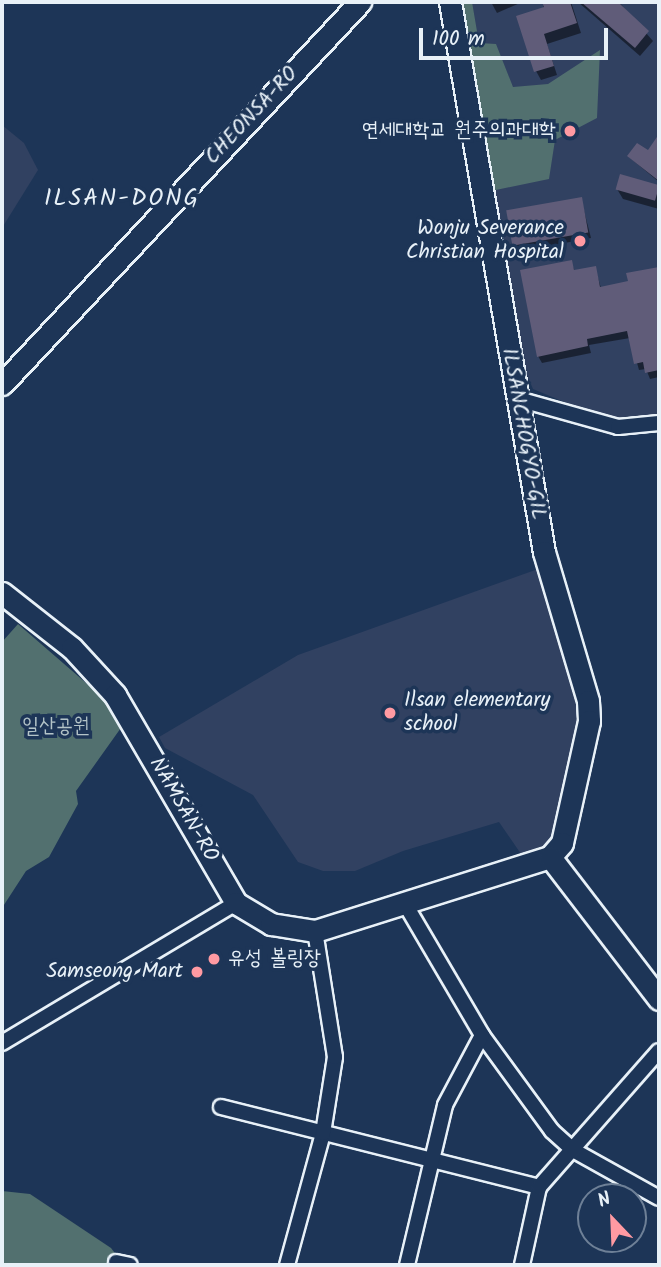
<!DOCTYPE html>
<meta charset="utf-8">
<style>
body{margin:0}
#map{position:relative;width:661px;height:1267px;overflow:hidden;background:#1d3557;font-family:Kalam,"Poor Story",sans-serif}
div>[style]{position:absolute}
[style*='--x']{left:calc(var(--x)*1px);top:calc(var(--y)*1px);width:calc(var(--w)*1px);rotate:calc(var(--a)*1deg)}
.built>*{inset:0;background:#314161}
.green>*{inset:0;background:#52706f}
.shadow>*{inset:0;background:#0007}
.building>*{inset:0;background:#605c79;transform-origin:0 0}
.roads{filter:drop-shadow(2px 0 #e8f1f8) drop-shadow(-2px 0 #e8f1f8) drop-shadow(0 2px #e8f1f8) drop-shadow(0 -2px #e8f1f8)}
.street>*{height:14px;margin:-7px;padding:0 7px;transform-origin:7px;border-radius:7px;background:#1d3557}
.secondary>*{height:21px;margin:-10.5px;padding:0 10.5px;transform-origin:10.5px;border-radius:10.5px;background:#1d3557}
.dots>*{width:19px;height:19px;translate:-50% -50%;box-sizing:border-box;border:4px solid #1d3557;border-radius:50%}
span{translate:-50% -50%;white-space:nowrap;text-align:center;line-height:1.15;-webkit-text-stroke:7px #1d3557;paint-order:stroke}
.street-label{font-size:21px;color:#e8f1f8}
.poi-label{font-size:21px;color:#e8f1f8}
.right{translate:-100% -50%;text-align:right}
.left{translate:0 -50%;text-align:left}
.park-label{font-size:21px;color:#b4c4c8}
.quarter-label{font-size:24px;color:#e8f1f8;letter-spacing:2px}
.frame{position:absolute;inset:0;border:4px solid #e8f1f8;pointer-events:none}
.north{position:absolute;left:577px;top:1183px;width:70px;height:70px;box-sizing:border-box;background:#1d3557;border:2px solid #6e8097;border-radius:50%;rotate:337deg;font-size:19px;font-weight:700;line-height:28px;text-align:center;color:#e8f1f8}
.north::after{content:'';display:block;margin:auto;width:24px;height:32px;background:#ff9aa2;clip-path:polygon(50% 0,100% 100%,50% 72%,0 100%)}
.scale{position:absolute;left:419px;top:28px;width:189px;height:32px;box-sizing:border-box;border:4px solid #e8f1f8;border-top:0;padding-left:9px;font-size:21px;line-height:24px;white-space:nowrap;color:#e8f1f8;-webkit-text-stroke:5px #1d3557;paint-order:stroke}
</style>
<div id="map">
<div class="built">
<i style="clip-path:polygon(463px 2px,659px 2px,659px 420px,612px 422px,533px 389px,521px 361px)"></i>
<i style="clip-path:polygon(2px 125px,24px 143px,38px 170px,2px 228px)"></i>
<i style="clip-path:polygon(538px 569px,584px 701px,553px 843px,521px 854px,499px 822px,403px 851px,355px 871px,323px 871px,298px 862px,253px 795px,165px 748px,159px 737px,298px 655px)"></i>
</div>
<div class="green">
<i style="clip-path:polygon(463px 2px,472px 2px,479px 43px,496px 44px,513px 87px,548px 84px,600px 50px,597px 118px,555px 140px,549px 179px,491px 191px)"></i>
<i style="clip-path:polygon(18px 624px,108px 702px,123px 725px,76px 791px,78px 804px,49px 857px,26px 871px,2px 908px,2px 642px)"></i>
<i style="clip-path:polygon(2px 1191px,30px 1194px,111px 1248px,124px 1265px,2px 1265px)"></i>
</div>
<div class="shadow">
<i style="clip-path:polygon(491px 2px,519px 2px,520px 3px,497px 13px)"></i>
<i style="clip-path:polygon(544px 2px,571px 2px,581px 33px,547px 44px,557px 75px,541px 80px,536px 71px)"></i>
<i style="clip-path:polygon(578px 2px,619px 2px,653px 41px,640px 56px)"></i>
<i style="clip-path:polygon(657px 140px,659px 141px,659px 182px,629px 157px,648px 152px)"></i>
<i style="clip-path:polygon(621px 176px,659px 187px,659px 209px,623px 199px,617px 189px)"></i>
<i style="clip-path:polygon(581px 199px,591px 238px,517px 252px,514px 245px)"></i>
<i style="clip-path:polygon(571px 262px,575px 272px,595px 268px,601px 288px,630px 283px,628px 275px,659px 269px,659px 377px,650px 379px,646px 369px,639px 370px,630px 338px,589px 345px,591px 353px,542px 363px,538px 356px)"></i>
</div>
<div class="building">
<i style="clip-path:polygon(542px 2px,570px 2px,577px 23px,544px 34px,554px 66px,534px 72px,516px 16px,544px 7px)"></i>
<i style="clip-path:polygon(581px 2px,618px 2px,649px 31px,635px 48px)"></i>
<i style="clip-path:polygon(659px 134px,659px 181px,627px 156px,637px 143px,648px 150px)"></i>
<i style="left:620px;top:174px;width:41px;height:16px;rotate:16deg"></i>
<i style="left:582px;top:197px;width:36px;height:77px;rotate:80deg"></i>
<i style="clip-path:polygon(572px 260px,574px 270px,596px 266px,600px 287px,628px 281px,626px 273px,659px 267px,659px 370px,645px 373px,643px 362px,634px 364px,627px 331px,587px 339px,588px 346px,537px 357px,520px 270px)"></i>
</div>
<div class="roads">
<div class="street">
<i style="--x:518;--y:399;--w:104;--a:15.6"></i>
<i style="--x:618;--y:427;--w:41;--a:-5.6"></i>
<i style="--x:404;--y:902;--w:154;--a:59.6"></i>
<i style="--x:482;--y:1035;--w:119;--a:53.9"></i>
<i style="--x:552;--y:1131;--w:28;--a:42"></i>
<i style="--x:573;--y:1150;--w:98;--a:29.2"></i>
<i style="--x:2;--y:1043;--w:273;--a:-30.9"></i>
<i style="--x:221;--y:1107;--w:328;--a:14.1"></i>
<i style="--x:116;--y:1262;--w:14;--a:12"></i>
<i style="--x:287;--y:1265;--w:137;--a:-74.7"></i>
<i style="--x:323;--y:1133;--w:77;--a:-81"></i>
<i style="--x:335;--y:1057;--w:128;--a:-99"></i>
<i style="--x:407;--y:1265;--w:164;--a:-76.6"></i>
<i style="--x:445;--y:1105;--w:79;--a:-62.1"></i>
<i style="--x:522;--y:1265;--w:80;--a:-77.7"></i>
<i style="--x:539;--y:1187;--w:181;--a:-48.6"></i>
</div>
<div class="secondary">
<i style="--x:450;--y:2;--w:558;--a:80.3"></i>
<i style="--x:544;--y:552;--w:155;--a:73.5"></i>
<i style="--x:588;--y:701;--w:20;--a:87"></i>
<i style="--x:589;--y:721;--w:125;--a:102.5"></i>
<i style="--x:562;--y:843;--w:18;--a:131"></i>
<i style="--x:2;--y:384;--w:524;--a:-46.86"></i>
<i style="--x:2;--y:593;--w:89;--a:38.2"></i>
<i style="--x:72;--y:648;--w:64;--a:47.5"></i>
<i style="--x:115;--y:695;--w:241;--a:59.8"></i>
<i style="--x:236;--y:903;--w:41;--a:31"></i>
<i style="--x:271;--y:924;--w:45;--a:9"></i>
<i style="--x:315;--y:931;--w:246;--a:-17.5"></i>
<i style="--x:550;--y:857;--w:179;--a:52.5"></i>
</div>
</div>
<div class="dots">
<i style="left:570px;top:131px;background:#ff9aa2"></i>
<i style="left:580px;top:241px;background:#ff9aa2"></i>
<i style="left:390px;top:713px;background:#ff9aa2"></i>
<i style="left:214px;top:959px;background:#ff9aa2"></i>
<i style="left:197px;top:972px;background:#ff9aa2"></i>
</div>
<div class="street-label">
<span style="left:252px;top:116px;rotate:-47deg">CHEONSA-RO</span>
<span style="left:523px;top:434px;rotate:80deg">ILSANCHOGYO-GIL</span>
<span style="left:183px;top:810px;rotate:60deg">NAMSAN-RO</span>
</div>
<div class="poi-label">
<span class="right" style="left:556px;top:131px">연세대학교 원주의과대학</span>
<span class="right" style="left:564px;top:241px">Wonju Severance<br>Christian Hospital</span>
<span class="left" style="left:404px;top:713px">Ilsan elementary<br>school</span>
<span class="left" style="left:228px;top:959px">유성 볼링장</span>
<span class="right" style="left:183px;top:972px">Samseong Mart</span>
</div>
<div class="park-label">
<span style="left:56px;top:727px">일산공원</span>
</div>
<div class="quarter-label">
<span style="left:122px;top:199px">ILSAN-DONG</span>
</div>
<div class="frame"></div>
<div class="north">N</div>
<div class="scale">100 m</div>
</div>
